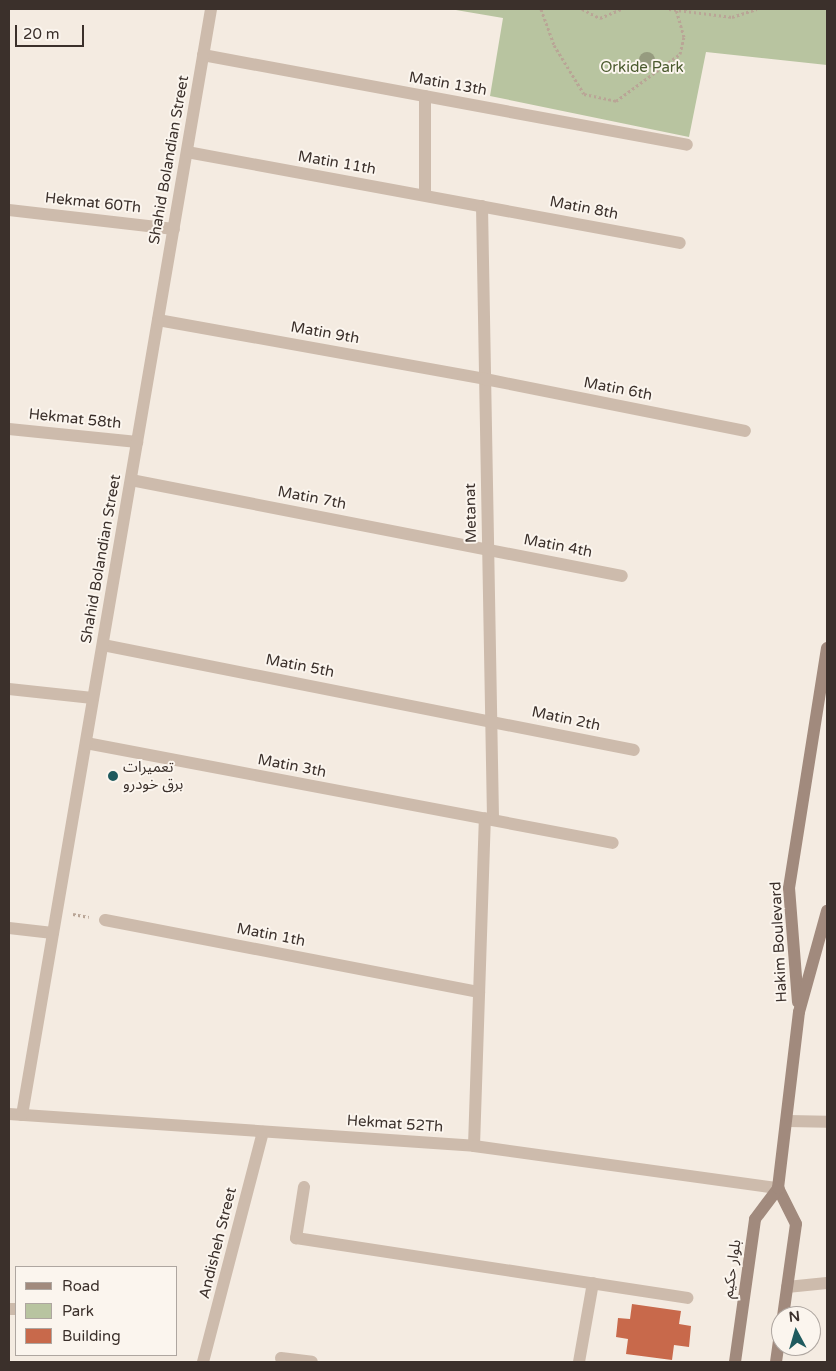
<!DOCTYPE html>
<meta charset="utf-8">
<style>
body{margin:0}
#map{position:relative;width:836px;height:1371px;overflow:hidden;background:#f4ebe1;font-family:"Varela Round","Noto Sans Arabic",sans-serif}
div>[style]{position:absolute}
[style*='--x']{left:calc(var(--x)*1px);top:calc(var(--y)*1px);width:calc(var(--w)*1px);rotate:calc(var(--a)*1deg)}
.green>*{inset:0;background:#b8c4a0}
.building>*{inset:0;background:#c8694b}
.path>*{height:3px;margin-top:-1.5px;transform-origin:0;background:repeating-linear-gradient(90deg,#b9a596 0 2.5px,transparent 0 5px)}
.minor>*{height:12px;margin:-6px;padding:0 6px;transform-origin:6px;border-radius:6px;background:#cdbbac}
.tertiary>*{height:12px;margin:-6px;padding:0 6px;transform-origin:6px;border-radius:6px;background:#cdbbac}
.secondary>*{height:12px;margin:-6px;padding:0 6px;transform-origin:6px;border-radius:6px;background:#a18a7d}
.trees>*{width:16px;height:16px;margin:-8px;border-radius:50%;background:#969b7f}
.dots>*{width:14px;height:14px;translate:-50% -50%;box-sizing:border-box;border:2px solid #fbf5ee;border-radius:50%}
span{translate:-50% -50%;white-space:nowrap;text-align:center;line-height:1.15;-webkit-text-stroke:4px #fbf5ee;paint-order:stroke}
.park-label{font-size:15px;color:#4a5a2e}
.street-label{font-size:15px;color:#3b302b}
.poi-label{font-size:15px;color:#3b302b}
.left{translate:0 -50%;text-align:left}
.frame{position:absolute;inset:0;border:10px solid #3b302b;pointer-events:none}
.legend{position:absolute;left:15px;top:1266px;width:162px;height:90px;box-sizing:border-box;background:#fbf5ee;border:1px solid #aea6a0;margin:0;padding:6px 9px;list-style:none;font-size:15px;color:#3b302b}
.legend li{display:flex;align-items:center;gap:10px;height:25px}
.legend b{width:25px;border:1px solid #aea6a0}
.north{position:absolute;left:771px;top:1306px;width:50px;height:50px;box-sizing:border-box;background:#fbf5ee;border:1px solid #aea6a0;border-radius:50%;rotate:354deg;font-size:14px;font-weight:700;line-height:20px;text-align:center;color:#3b302b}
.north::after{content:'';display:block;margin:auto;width:18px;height:22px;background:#1f5a5e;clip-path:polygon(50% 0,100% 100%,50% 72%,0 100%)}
.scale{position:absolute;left:15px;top:25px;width:69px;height:22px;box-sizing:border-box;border:2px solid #3b302b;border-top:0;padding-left:6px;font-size:15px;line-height:18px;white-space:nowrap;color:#3b302b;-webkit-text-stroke:4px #fbf5ee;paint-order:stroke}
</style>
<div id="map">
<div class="green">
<i style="clip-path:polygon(450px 9px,827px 9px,827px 65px,706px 52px,689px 137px,490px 96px,503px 18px)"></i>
</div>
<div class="building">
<i style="clip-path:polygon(632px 1304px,681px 1311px,679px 1324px,691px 1326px,689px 1347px,674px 1345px,672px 1360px,626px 1354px,628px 1339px,616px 1337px,618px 1318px,630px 1319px)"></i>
</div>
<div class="path">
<i style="--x:541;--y:9;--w:38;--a:70"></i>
<i style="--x:554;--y:45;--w:57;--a:58.5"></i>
<i style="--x:584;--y:94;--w:33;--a:12"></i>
<i style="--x:616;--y:101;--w:79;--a:-36.3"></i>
<i style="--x:680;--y:54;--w:17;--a:-77"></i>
<i style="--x:684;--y:37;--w:29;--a:-106"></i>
<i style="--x:582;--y:9;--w:20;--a:27"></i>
<i style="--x:600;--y:18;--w:23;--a:-23"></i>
<i style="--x:669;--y:9;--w:64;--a:7.2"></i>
<i style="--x:732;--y:17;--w:26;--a:-18"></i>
<i style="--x:73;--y:914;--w:16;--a:11"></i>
</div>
<div class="minor">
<i style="--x:203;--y:55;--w:492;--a:10.5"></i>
<i style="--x:187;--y:152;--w:501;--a:10.46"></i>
<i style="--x:425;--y:195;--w:99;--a:-90"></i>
<i style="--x:482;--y:206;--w:614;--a:88.97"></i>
<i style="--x:9;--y:210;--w:166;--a:6.6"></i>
<i style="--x:158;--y:320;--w:332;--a:10.2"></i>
<i style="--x:485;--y:379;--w:265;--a:11.3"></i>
<i style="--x:9;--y:429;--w:129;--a:5.8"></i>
<i style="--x:131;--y:480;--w:500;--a:11.06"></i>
<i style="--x:103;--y:645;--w:541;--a:11.19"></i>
<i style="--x:9;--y:689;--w:84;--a:6.1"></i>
<i style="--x:86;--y:743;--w:536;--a:10.74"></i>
<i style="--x:105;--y:920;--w:381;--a:10.9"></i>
<i style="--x:9;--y:928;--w:44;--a:6.5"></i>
<i style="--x:788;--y:1121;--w:39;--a:1"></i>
<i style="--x:474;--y:1146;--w:328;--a:-88.1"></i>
<i style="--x:304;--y:1187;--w:52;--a:98.9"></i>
<i style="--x:296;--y:1238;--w:396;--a:8.7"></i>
<i style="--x:787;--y:1287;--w:40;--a:-5.7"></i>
<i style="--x:9;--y:1309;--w:7;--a:0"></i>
<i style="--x:281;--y:1358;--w:31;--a:7"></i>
<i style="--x:203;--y:1362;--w:238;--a:-75.4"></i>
<i style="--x:579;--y:1362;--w:80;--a:-80"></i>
</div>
<div class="tertiary">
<i style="--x:9;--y:1114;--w:466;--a:3.9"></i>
<i style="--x:474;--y:1146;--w:307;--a:7.9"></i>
<i style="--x:22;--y:1115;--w:1122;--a:-80.3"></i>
</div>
<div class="secondary">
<i style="--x:798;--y:1002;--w:114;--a:-94.5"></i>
<i style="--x:789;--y:888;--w:243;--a:-81"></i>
<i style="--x:778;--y:1188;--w:40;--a:63.4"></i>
<i style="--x:796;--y:1224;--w:93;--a:98"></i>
<i style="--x:735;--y:1362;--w:144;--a:-82"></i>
<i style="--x:755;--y:1219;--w:39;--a:-53"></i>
<i style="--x:778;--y:1188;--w:177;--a:-83.2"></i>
<i style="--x:799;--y:1012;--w:105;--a:-74.5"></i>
<i style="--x:776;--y:1362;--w:34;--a:-82"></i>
</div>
<div class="trees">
<i style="left:647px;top:60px"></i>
</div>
<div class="dots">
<i style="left:113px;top:776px;background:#1f5a5e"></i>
</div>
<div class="park-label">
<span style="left:642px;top:68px">Orkide Park</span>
</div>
<div class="street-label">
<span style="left:448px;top:84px;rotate:10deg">Matin 13th</span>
<span style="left:169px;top:160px;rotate:-80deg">Shahid Bolandian Street</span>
<span style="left:337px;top:163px;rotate:10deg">Matin 11th</span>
<span style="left:93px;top:203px;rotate:6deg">Hekmat 60Th</span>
<span style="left:584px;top:208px;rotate:11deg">Matin 8th</span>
<span style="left:325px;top:333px;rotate:10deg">Matin 9th</span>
<span style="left:618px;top:389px;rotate:11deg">Matin 6th</span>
<span style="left:75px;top:419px;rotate:6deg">Hekmat 58th</span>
<span style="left:312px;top:498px;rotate:11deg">Matin 7th</span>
<span style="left:471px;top:513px;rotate:-91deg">Metanat</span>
<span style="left:558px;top:546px;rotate:11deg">Matin 4th</span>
<span style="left:101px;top:559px;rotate:-80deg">Shahid Bolandian Street</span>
<span style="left:300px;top:666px;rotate:11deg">Matin 5th</span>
<span style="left:566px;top:719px;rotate:12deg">Matin 2th</span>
<span style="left:292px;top:766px;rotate:11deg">Matin 3th</span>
<span style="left:271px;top:935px;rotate:11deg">Matin 1th</span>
<span style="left:779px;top:942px;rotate:-93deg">Hakim Boulevard</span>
<span style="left:395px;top:1124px;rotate:4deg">Hekmat 52Th</span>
<span style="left:218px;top:1243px;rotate:-76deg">Andisheh Street</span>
<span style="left:732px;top:1269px;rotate:-82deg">بلوار حکیم</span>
</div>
<div class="poi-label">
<span class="left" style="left:123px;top:776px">تعمیرات<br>برق خودرو</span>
</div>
<div class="frame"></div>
<ul class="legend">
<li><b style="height:6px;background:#a18a7d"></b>Road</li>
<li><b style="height:14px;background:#b8c4a0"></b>Park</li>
<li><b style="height:14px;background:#c8694b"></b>Building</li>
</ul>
<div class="north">N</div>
<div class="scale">20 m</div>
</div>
